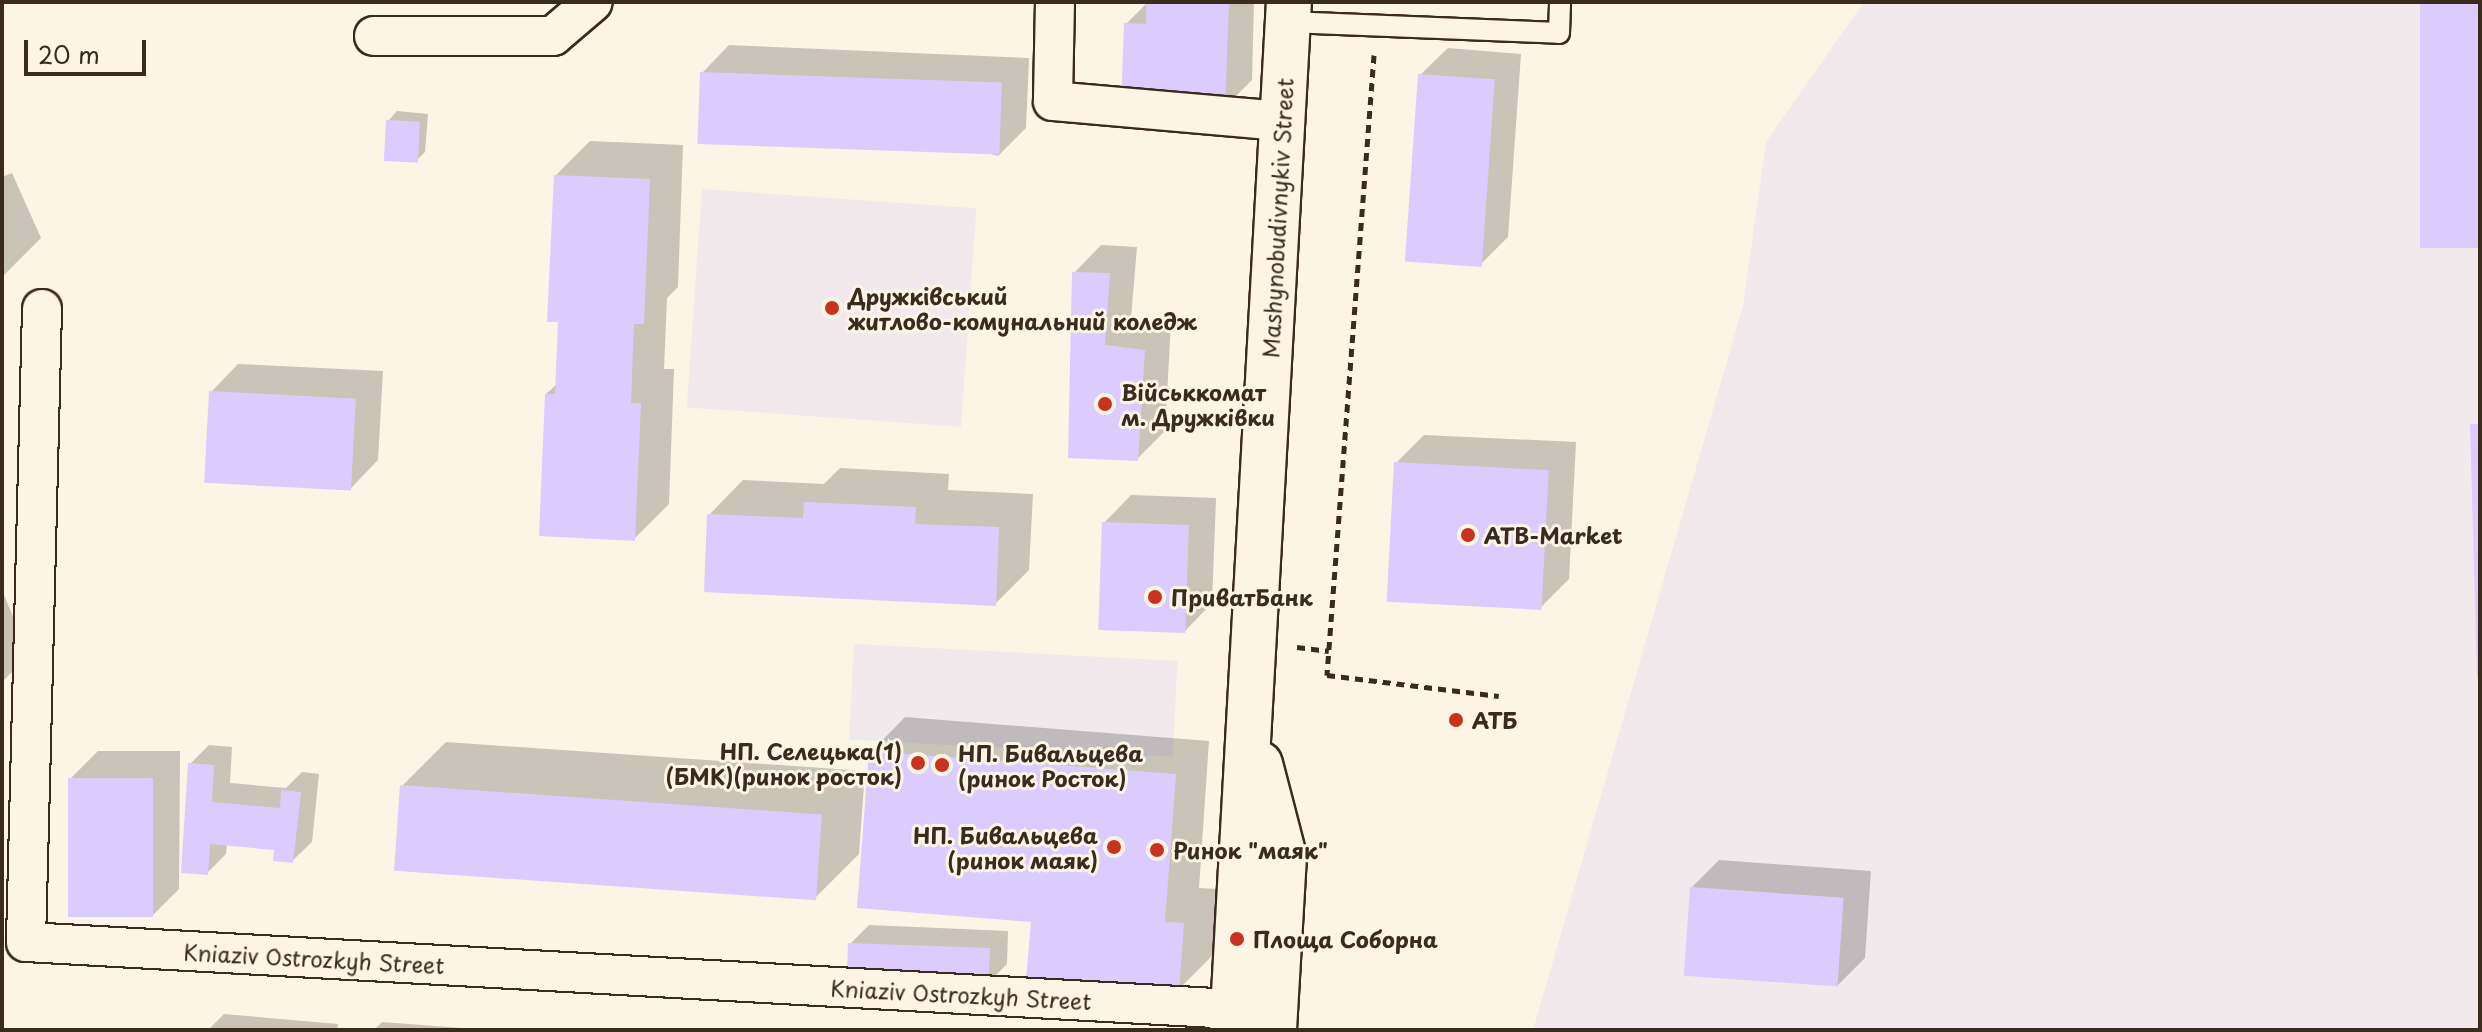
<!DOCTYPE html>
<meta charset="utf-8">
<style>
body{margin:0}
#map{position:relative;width:2482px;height:1032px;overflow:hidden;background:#fcf5e5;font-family:"Playpen Sans",sans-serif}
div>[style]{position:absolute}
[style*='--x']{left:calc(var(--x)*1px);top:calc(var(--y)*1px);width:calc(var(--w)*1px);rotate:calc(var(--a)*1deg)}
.built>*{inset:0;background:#f2e9ec;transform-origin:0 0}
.shadow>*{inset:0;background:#0003}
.building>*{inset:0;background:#dcccfe;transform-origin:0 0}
.path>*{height:5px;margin-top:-2.5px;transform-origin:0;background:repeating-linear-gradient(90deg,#3b2a1e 0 8px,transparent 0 14px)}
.roads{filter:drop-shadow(2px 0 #3b2a1e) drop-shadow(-2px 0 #3b2a1e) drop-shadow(0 2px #3b2a1e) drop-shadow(0 -2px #3b2a1e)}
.lane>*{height:20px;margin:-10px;padding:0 10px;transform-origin:10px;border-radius:10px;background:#fcf5e5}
.street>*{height:38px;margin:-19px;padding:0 19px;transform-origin:19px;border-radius:19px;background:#fcf5e5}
.secondary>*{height:44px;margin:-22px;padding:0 22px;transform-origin:22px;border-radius:22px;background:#fcf5e5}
.dots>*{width:22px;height:22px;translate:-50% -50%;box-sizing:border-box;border:4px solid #fcf5e5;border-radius:50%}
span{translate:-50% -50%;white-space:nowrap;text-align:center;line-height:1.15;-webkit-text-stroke:6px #fcf5e5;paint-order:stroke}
.street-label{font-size:22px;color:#3b2a1e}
.poi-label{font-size:22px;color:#3b2a1e;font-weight:700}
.left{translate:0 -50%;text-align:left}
.right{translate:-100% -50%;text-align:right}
.frame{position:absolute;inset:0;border:4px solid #3b2a1e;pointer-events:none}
.scale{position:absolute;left:24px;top:40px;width:122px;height:36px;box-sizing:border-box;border:4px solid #3b2a1e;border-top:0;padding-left:10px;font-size:24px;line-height:28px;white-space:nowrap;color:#3b2a1e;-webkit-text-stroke:6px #fcf5e5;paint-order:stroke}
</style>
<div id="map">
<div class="built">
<i style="clip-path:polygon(1864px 2px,2480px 2px,2480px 1030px,1533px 1030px,1743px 306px,1766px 142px)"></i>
<i style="left:702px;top:189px;width:275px;height:219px;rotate:4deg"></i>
<i style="left:854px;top:644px;width:324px;height:96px;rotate:3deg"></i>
</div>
<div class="shadow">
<i style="clip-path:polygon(1148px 2px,1254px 2px,1252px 80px,1224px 108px,1126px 24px)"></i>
<i style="clip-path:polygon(729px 45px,1029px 58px,1026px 128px,998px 156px,702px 73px)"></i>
<i style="clip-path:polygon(1448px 48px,1521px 54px,1508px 237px,1481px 264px,1420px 75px)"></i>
<i style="clip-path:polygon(397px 111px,428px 114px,425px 152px,416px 161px,388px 121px)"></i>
<i style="clip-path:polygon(590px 141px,683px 145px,678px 287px,667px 298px,664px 369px,674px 369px,669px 504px,634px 539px,546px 394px,558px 383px,560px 320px,556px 175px)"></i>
<i style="clip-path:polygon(12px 173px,41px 238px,2px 277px,2px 177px)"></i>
<i style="clip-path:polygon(1101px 245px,1137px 247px,1131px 318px,1171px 323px,1165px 431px,1138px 458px,1074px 273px)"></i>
<i style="clip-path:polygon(238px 364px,383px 371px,378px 460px,351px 488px,211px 392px)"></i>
<i style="clip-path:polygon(1424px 435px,1576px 442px,1569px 579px,1542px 606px,1396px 463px)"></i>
<i style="clip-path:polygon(840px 468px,949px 474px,948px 490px,1033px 494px,1029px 570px,995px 604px,709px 515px,743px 480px,824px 484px)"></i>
<i style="clip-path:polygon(1131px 495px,1216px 498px,1212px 603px,1185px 631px,1104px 523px)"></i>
<i style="clip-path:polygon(2px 590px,29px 655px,2px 682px)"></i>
<i style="clip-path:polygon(905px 717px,1209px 741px,1199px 888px,1217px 889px,1213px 955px,1178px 990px,1033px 920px,871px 752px)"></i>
<i style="clip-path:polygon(446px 742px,865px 771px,859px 854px,815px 898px,402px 786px)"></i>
<i style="clip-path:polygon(209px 745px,232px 747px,230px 783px,286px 788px,302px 772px,319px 774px,312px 842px,292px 861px,276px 848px,227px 843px,226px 854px,207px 873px,190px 764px)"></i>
<i style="clip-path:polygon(98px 751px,180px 751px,179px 889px,152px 916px,70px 779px)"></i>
<i style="clip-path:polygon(1719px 860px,1871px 871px,1865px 958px,1837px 986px,1692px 887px)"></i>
<i style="clip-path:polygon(869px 925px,1008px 931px,1007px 964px,988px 983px,850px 944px)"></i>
<i style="clip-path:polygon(224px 1014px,338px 1024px,337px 1030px,208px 1030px)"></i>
<i style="clip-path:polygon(382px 1022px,488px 1030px,374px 1030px)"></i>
</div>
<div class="building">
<i style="clip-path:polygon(1146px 2px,1229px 2px,1225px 110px,1121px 106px,1124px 23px,1146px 24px)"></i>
<i style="left:2420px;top:2px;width:60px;height:246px"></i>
<i style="left:700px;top:72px;width:302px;height:72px;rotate:2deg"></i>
<i style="left:1418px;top:74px;width:77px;height:188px;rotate:4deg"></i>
<i style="left:386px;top:120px;width:34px;height:41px;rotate:3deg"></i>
<i style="clip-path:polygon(554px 175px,650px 179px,644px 324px,634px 324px,631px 403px,641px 403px,635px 541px,539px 536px,545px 394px,555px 394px,558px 322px,547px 322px)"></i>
<i style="clip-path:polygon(1072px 272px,1110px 273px,1105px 345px,1145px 350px,1138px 461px,1068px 458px)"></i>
<i style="left:209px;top:391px;width:147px;height:92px;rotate:3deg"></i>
<i style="clip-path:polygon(2470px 424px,2480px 424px,2480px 678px,2477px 678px)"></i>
<i style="left:1394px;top:462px;width:155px;height:140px;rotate:3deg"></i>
<i style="clip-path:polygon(804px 502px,916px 507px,915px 524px,999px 527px,996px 606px,704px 592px,707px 514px,803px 518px)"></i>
<i style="left:1102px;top:522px;width:87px;height:108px;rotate:2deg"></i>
<i style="clip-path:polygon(869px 751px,1176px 774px,1165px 922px,1184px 923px,1179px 992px,1026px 980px,1031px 922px,857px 908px)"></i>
<i style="clip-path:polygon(188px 763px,214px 765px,212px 802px,280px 808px,281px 790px,301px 792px,293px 863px,273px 861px,274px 850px,210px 844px,208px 875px,181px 873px)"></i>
<i style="left:68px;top:778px;width:85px;height:139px"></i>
<i style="left:400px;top:785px;width:423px;height:86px;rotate:4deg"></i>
<i style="left:1690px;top:887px;width:154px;height:89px;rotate:4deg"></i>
<i style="left:848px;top:943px;width:142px;height:36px;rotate:2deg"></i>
</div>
<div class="path">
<i style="--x:1374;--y:55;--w:622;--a:94.34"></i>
<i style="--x:1327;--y:675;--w:173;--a:7"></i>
<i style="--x:1297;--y:647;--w:32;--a:7"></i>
</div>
<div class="roads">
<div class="lane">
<i style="--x:1288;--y:22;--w:271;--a:2.3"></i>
<i style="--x:1559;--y:33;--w:31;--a:-88"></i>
</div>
<div class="street">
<i style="--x:1055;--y:2;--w:99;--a:91.2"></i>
<i style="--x:1053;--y:101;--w:230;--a:5"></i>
<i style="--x:374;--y:36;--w:179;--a:0"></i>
<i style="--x:553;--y:36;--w:52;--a:-40.4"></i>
<i style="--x:42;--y:309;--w:633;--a:91.45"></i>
<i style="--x:26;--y:942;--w:1209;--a:3.18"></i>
</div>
<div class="secondary">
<i style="--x:1260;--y:764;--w:95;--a:75.4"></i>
<i style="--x:1284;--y:856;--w:174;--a:93.3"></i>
<i style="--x:1232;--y:1030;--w:1030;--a:-86.83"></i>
</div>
</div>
<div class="dots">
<i style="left:832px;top:308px;background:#c8321e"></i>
<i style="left:1105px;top:404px;background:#c8321e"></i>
<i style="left:1468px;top:535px;background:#c8321e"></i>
<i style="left:1155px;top:597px;background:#c8321e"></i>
<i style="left:1456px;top:720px;background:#c8321e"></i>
<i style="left:918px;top:763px;background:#c8321e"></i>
<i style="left:942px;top:765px;background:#c8321e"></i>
<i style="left:1114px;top:847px;background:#c8321e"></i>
<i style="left:1157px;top:850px;background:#c8321e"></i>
<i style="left:1237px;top:939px;background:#c8321e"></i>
</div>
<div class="street-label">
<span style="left:1277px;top:218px;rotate:-87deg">Mashynobudivnykiv Street</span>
<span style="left:314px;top:958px;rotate:3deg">Kniaziv Ostrozkyh Street</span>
<span style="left:961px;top:994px;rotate:3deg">Kniaziv Ostrozkyh Street</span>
</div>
<div class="poi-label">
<span class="left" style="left:848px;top:308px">Дружківський<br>житлово-комунальний коледж</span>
<span class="left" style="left:1121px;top:404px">Військкомат<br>м. Дружківки</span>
<span class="left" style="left:1484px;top:535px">ATB-Market</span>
<span class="left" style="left:1171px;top:597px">ПриватБанк</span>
<span class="left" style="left:1472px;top:720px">АТБ</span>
<span class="right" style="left:902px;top:763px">НП. Селецька(1)<br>(БМК)(ринок росток)</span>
<span class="left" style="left:958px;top:765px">НП. Бивальцева<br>(ринок Росток)</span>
<span class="right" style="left:1098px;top:847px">НП. Бивальцева<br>(ринок маяк)</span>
<span class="left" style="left:1173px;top:850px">Ринок "маяк"</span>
<span class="left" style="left:1253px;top:939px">Площа Соборна</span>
</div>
<div class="frame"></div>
<div class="scale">20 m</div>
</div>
